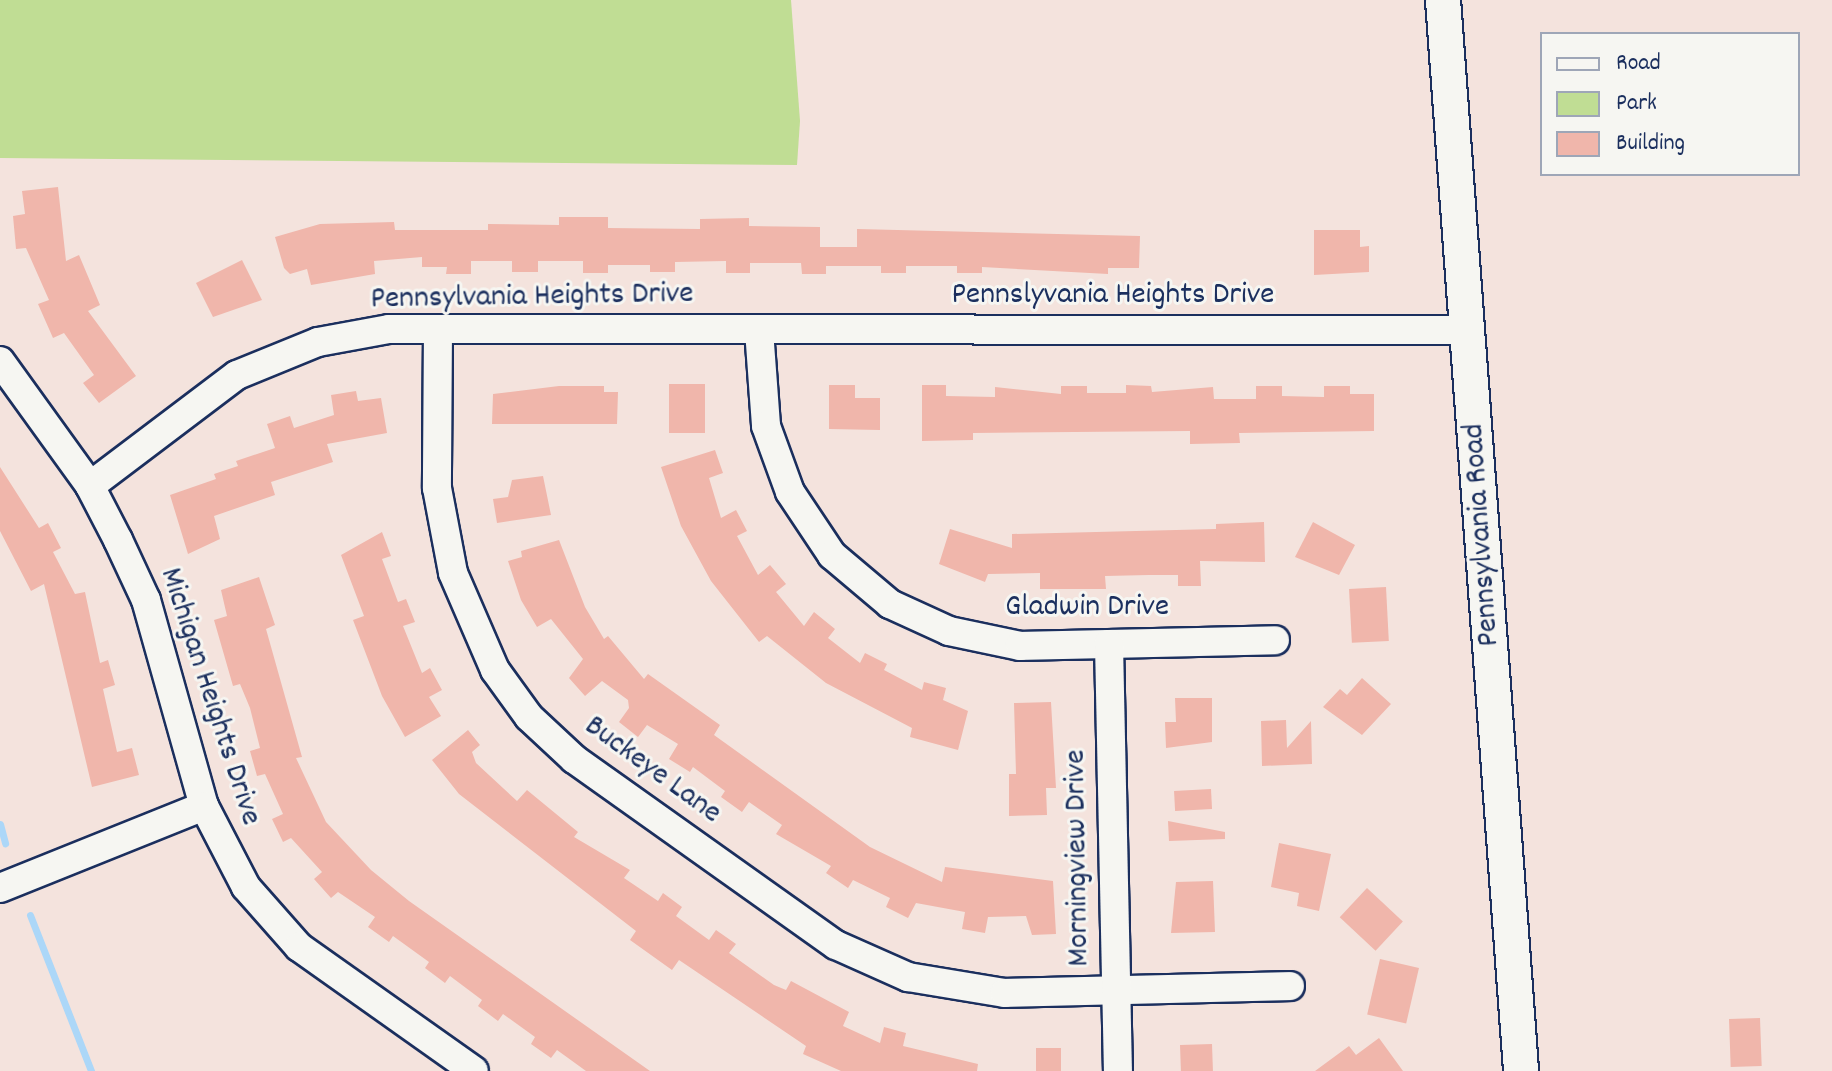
<!DOCTYPE html>
<style>
body{margin:0}
#map{position:relative;width:1832px;height:1071px;overflow:hidden;background:#f4e3dd;font-family:Dekko,sans-serif}
div>[style]{position:absolute}
[style*='--x']{left:calc(var(--x)*1px);top:calc(var(--y)*1px);width:calc(var(--w)*1px);rotate:calc(var(--a)*1deg)}
.green>*{inset:0;background:#c0dd94}
.stream>*{height:7px;margin:-3.5px;padding:0 3.5px;transform-origin:3.5px;border-radius:3.5px;background:#acd7f8}
.building>*{inset:0;background:#f0b6ab;transform-origin:0 0}
.roads{filter:drop-shadow(2px 0 #1b2f5e) drop-shadow(-2px 0 #1b2f5e) drop-shadow(0 2px #1b2f5e) drop-shadow(0 -2px #1b2f5e)}
.minor>*{height:28px;margin:-14px;padding:0 14px;transform-origin:14px;border-radius:14px;background:#f6f6f2}
.tertiary>*{height:34px;margin:-17px;padding:0 17px;transform-origin:17px;border-radius:17px;background:#f6f6f2}
span{translate:-50% -50%;white-space:nowrap;text-align:center;line-height:1.15;-webkit-text-stroke:6px #f6f6f2;paint-order:stroke}
.street-label{font-size:32px;color:#1b2f5e}
.legend{position:absolute;left:1540px;top:32px;width:260px;height:144px;box-sizing:border-box;background:#f6f6f2;border:2px solid #9ea6b7;margin:0;padding:10px 14px;list-style:none;font-size:24px;color:#1b2f5e}
.legend li{display:flex;align-items:center;gap:16px;height:40px}
.legend b{width:40px;border:2px solid #9ea6b7}
</style>
<div id="map">
<div class="green">
<i style="clip-path:polygon(0 0,791px 0,800px 121px,797px 165px,0 158px)"></i>
</div>
<div class="stream">
<i style="--x:0;--y:824;--w:20;--a:75"></i>
<i style="--x:30;--y:915;--w:168;--a:68.6"></i>
</div>
<div class="building">
<i style="clip-path:polygon(58px 187px,66px 261px,79px 255px,100px 305px,88px 311px,136px 376px,99px 403px,83px 383px,94px 375px,64px 333px,53px 338px,38px 304px,49px 300px,26px 248px,16px 249px,13px 216px,25px 214px,22px 191px)"></i>
<i style="clip-path:polygon(559px 217px,608px 217px,608px 228px,700px 229px,700px 219px,749px 218px,749px 226px,820px 227px,820px 247px,857px 247px,857px 229px,1140px 236px,1139px 268px,1108px 268px,1108px 274px,982px 267px,982px 273px,957px 273px,957px 266px,906px 266px,906px 273px,881px 273px,881px 266px,826px 266px,826px 274px,802px 274px,801px 263px,750px 263px,750px 273px,726px 273px,726px 261px,675px 262px,675px 272px,650px 272px,650px 265px,608px 265px,608px 273px,583px 273px,583px 261px,538px 261px,538px 272px,512px 272px,512px 261px,471px 261px,471px 274px,446px 274px,447px 267px,422px 267px,422px 257px,374px 261px,375px 274px,311px 285px,307px 269px,290px 274px,284px 268px,275px 237px,320px 224px,394px 222px,395px 230px,488px 230px,488px 224px,559px 225px)"></i>
<i style="clip-path:polygon(1314px 230px,1360px 230px,1360px 247px,1369px 246px,1369px 272px,1314px 275px)"></i>
<i style="clip-path:polygon(242px 260px,262px 300px,213px 317px,196px 283px)"></i>
<i style="left:669px;top:384px;width:36px;height:49px"></i>
<i style="clip-path:polygon(829px 385px,855px 385px,855px 398px,880px 398px,880px 430px,829px 429px)"></i>
<i style="clip-path:polygon(922px 385px,946px 385px,946px 396px,995px 397px,995px 387px,1061px 394px,1061px 386px,1087px 386px,1087px 393px,1126px 393px,1126px 385px,1151px 386px,1152px 392px,1213px 387px,1214px 399px,1256px 399px,1256px 386px,1282px 386px,1282px 396px,1324px 397px,1324px 386px,1350px 386px,1350px 394px,1374px 394px,1374px 431px,1239px 433px,1240px 443px,1190px 444px,1190px 431px,973px 433px,973px 440px,922px 441px)"></i>
<i style="clip-path:polygon(559px 386px,604px 386px,604px 392px,618px 392px,617px 424px,492px 424px,493px 394px)"></i>
<i style="clip-path:polygon(356px 391px,358px 401px,381px 398px,387px 433px,327px 444px,333px 462px,271px 482px,275px 495px,214px 516px,220px 539px,188px 554px,170px 495px,216px 479px,214px 474px,238px 466px,236px 461px,275px 448px,267px 424px,290px 416px,294px 428px,334px 415px,331px 395px)"></i>
<i style="clip-path:polygon(715px 450px,723px 473px,709px 478px,721px 518px,736px 510px,747px 531px,737px 536px,758px 575px,770px 565px,786px 584px,776px 592px,804px 626px,814px 612px,835px 629px,828px 638px,860px 663px,865px 653px,887px 664px,884px 670px,922px 690px,924px 682px,946px 688px,943px 700px,968px 711px,958px 750px,910px 737px,912px 728px,826px 683px,767px 636px,759px 642px,711px 581px,681px 526px,661px 467px)"></i>
<i style="clip-path:polygon(0 467px,39px 528px,48px 523px,61px 548px,53px 552px,75px 594px,85px 592px,100px 663px,108px 660px,115px 685px,103px 689px,117px 752px,132px 748px,139px 775px,92px 787px,44px 584px,31px 591px,0 531px)"></i>
<i style="clip-path:polygon(543px 476px,551px 515px,497px 523px,493px 499px,508px 497px,512px 480px)"></i>
<i style="clip-path:polygon(1264px 522px,1265px 562px,1200px 561px,1201px 586px,1178px 586px,1178px 575px,1149px 575px,1105px 576px,1106px 589px,1040px 589px,1040px 573px,988px 574px,985px 582px,939px 564px,950px 529px,1012px 548px,1012px 534px,1216px 529px,1216px 524px)"></i>
<i style="clip-path:polygon(1313px 522px,1355px 545px,1339px 575px,1295px 557px)"></i>
<i style="clip-path:polygon(382px 532px,391px 556px,382px 559px,398px 602px,406px 599px,415px 622px,403px 626px,422px 673px,430px 668px,442px 690px,429px 697px,441px 716px,405px 737px,382px 696px,353px 620px,364px 616px,341px 555px)"></i>
<i style="clip-path:polygon(559px 540px,585px 607px,604px 639px,608px 636px,644px 679px,648px 674px,720px 725px,714px 735px,870px 847px,942px 882px,945px 867px,1053px 881px,1056px 934px,1032px 935px,1026px 916px,988px 917px,985px 933px,962px 929px,965px 912px,916px 903px,908px 918px,886px 907px,890px 898px,853px 880px,848px 888px,826px 873px,831px 866px,776px 834px,782px 825px,749px 802px,742px 812px,721px 797px,725px 791px,693px 767px,690px 772px,669px 759px,678px 744px,647px 725px,638px 737px,619px 722px,629px 708px,628px 700px,602px 681px,585px 696px,569px 678px,583px 659px,551px 619px,537px 627px,521px 600px,508px 561px,522px 557px,521px 551px)"></i>
<i style="clip-path:polygon(259px 577px,275px 625px,266px 629px,302px 757px,296px 758px,326px 822px,371px 870px,409px 901px,650px 1071px,586px 1071px,557px 1050px,551px 1058px,531px 1044px,535px 1037px,503px 1014px,498px 1021px,478px 1006px,482px 1000px,450px 976px,445px 983px,425px 968px,429px 962px,393px 936px,389px 942px,368px 927px,375px 917px,338px 892px,331px 898px,314px 879px,322px 872px,291px 838px,283px 842px,272px 819px,283px 814px,265px 774px,257px 776px,250px 751px,260px 748px,250px 708px,240px 684px,233px 686px,214px 620px,227px 616px,221px 590px)"></i>
<i style="left:1386px;top:587px;width:54px;height:37px;rotate:87deg"></i>
<i style="clip-path:polygon(1362px 678px,1391px 704px,1362px 735px,1323px 707px,1340px 689px,1347px 695px)"></i>
<i style="clip-path:polygon(1175px 698px,1212px 698px,1212px 742px,1166px 748px,1165px 722px,1176px 722px)"></i>
<i style="clip-path:polygon(1051px 702px,1056px 788px,1046px 788px,1047px 815px,1009px 816px,1009px 774px,1016px 774px,1014px 703px)"></i>
<i style="clip-path:polygon(1286px 720px,1287px 748px,1311px 721px,1312px 764px,1262px 766px,1261px 721px)"></i>
<i style="clip-path:polygon(468px 730px,480px 745px,472px 752px,476px 763px,517px 801px,527px 790px,578px 832px,574px 837px,630px 870px,624px 878px,658px 901px,663px 893px,682px 907px,676px 916px,709px 940px,716px 930px,736px 944px,729px 953px,774px 985px,786px 990px,791px 981px,849px 1012px,843px 1026px,880px 1043px,884px 1027px,906px 1033px,903px 1046px,978px 1064px,977px 1071px,841px 1071px,803px 1054px,806px 1046px,679px 960px,672px 970px,630px 940px,636px 931px,459px 794px,432px 760px)"></i>
<i style="left:1211px;top:789px;width:20px;height:37px;rotate:87deg"></i>
<i style="clip-path:polygon(1168px 821px,1225px 832px,1225px 839px,1169px 841px)"></i>
<i style="clip-path:polygon(1279px 843px,1331px 854px,1319px 911px,1297px 906px,1299px 893px,1271px 887px)"></i>
<i style="clip-path:polygon(1213px 881px,1215px 932px,1171px 933px,1176px 882px)"></i>
<i style="left:1367px;top:888px;width:49px;height:40px;rotate:43deg"></i>
<i style="left:1380px;top:959px;width:40px;height:57px;rotate:13deg"></i>
<i style="left:1760px;top:1018px;width:48px;height:31px;rotate:88deg"></i>
<i style="clip-path:polygon(1379px 1038px,1403px 1071px,1315px 1071px,1349px 1046px,1356px 1055px)"></i>
<i style="left:1212px;top:1044px;width:27px;height:32px;rotate:88deg"></i>
<i style="left:1036px;top:1048px;width:25px;height:23px"></i>
</div>
<div class="roads">
<div class="minor">
<i style="--x:438;--y:329;--w:159;--a:90.4"></i>
<i style="--x:437;--y:488;--w:86;--a:79.3"></i>
<i style="--x:453;--y:573;--w:106;--a:66.6"></i>
<i style="--x:495;--y:670;--w:58;--a:54.1"></i>
<i style="--x:529;--y:717;--w:62;--a:43"></i>
<i style="--x:574;--y:759;--w:321;--a:35.4"></i>
<i style="--x:836;--y:945;--w:79;--a:24"></i>
<i style="--x:908;--y:977;--w:98;--a:9.4"></i>
<i style="--x:1005;--y:993;--w:285;--a:-1.4"></i>
<i style="--x:759;--y:330;--w:96;--a:85.8"></i>
<i style="--x:766;--y:426;--w:70;--a:70"></i>
<i style="--x:790;--y:492;--w:76;--a:56.3"></i>
<i style="--x:832;--y:555;--w:76;--a:40.2"></i>
<i style="--x:890;--y:604;--w:65;--a:24.6"></i>
<i style="--x:949;--y:631;--w:73;--a:11.9"></i>
<i style="--x:1020;--y:646;--w:255;--a:-1.3"></i>
<i style="--x:0;--y:361;--w:154;--a:54.2"></i>
<i style="--x:90;--y:486;--w:61;--a:62.6"></i>
<i style="--x:118;--y:540;--w:66;--a:65"></i>
<i style="--x:146;--y:600;--w:214;--a:74.3"></i>
<i style="--x:204;--y:806;--w:91;--a:62.6"></i>
<i style="--x:246;--y:887;--w:80;--a:48.5"></i>
<i style="--x:299;--y:947;--w:214;--a:35.3"></i>
<i style="--x:90;--y:486;--w:184;--a:-37.1"></i>
<i style="--x:237;--y:375;--w:87;--a:-22.2"></i>
<i style="--x:318;--y:342;--w:72;--a:-10.4"></i>
<i style="--x:389;--y:329;--w:1079;--a:0.05"></i>
<i style="--x:1109;--y:644;--w:427;--a:88.8"></i>
<i style="--x:0;--y:888;--w:220;--a:-21.9"></i>
</div>
<div class="tertiary">
<i style="--x:1443;--y:0;--w:1074;--a:85.83"></i>
</div>
</div>
<div class="street-label">
<span style="left:1113px;top:296px">Pennslyvania Heights Drive</span>
<span style="left:532px;top:298px;rotate:-1deg">Pennsylvania Heights Drive</span>
<span style="left:1483px;top:535px;rotate:-94deg">Pennsylvania Road</span>
<span style="left:1087px;top:608px">Gladwin Drive</span>
<span style="left:209px;top:697px;rotate:72deg">Michigan Heights Drive</span>
<span style="left:652px;top:771px;rotate:36deg">Buckeye Lane</span>
<span style="left:1079px;top:858px;rotate:-91deg">Morningview Drive</span>
</div>
<ul class="legend">
<li><b style="height:10px;background:#f6f6f2"></b>Road</li>
<li><b style="height:22px;background:#c0dd94"></b>Park</li>
<li><b style="height:22px;background:#f0b6ab"></b>Building</li>
</ul>
</div>
